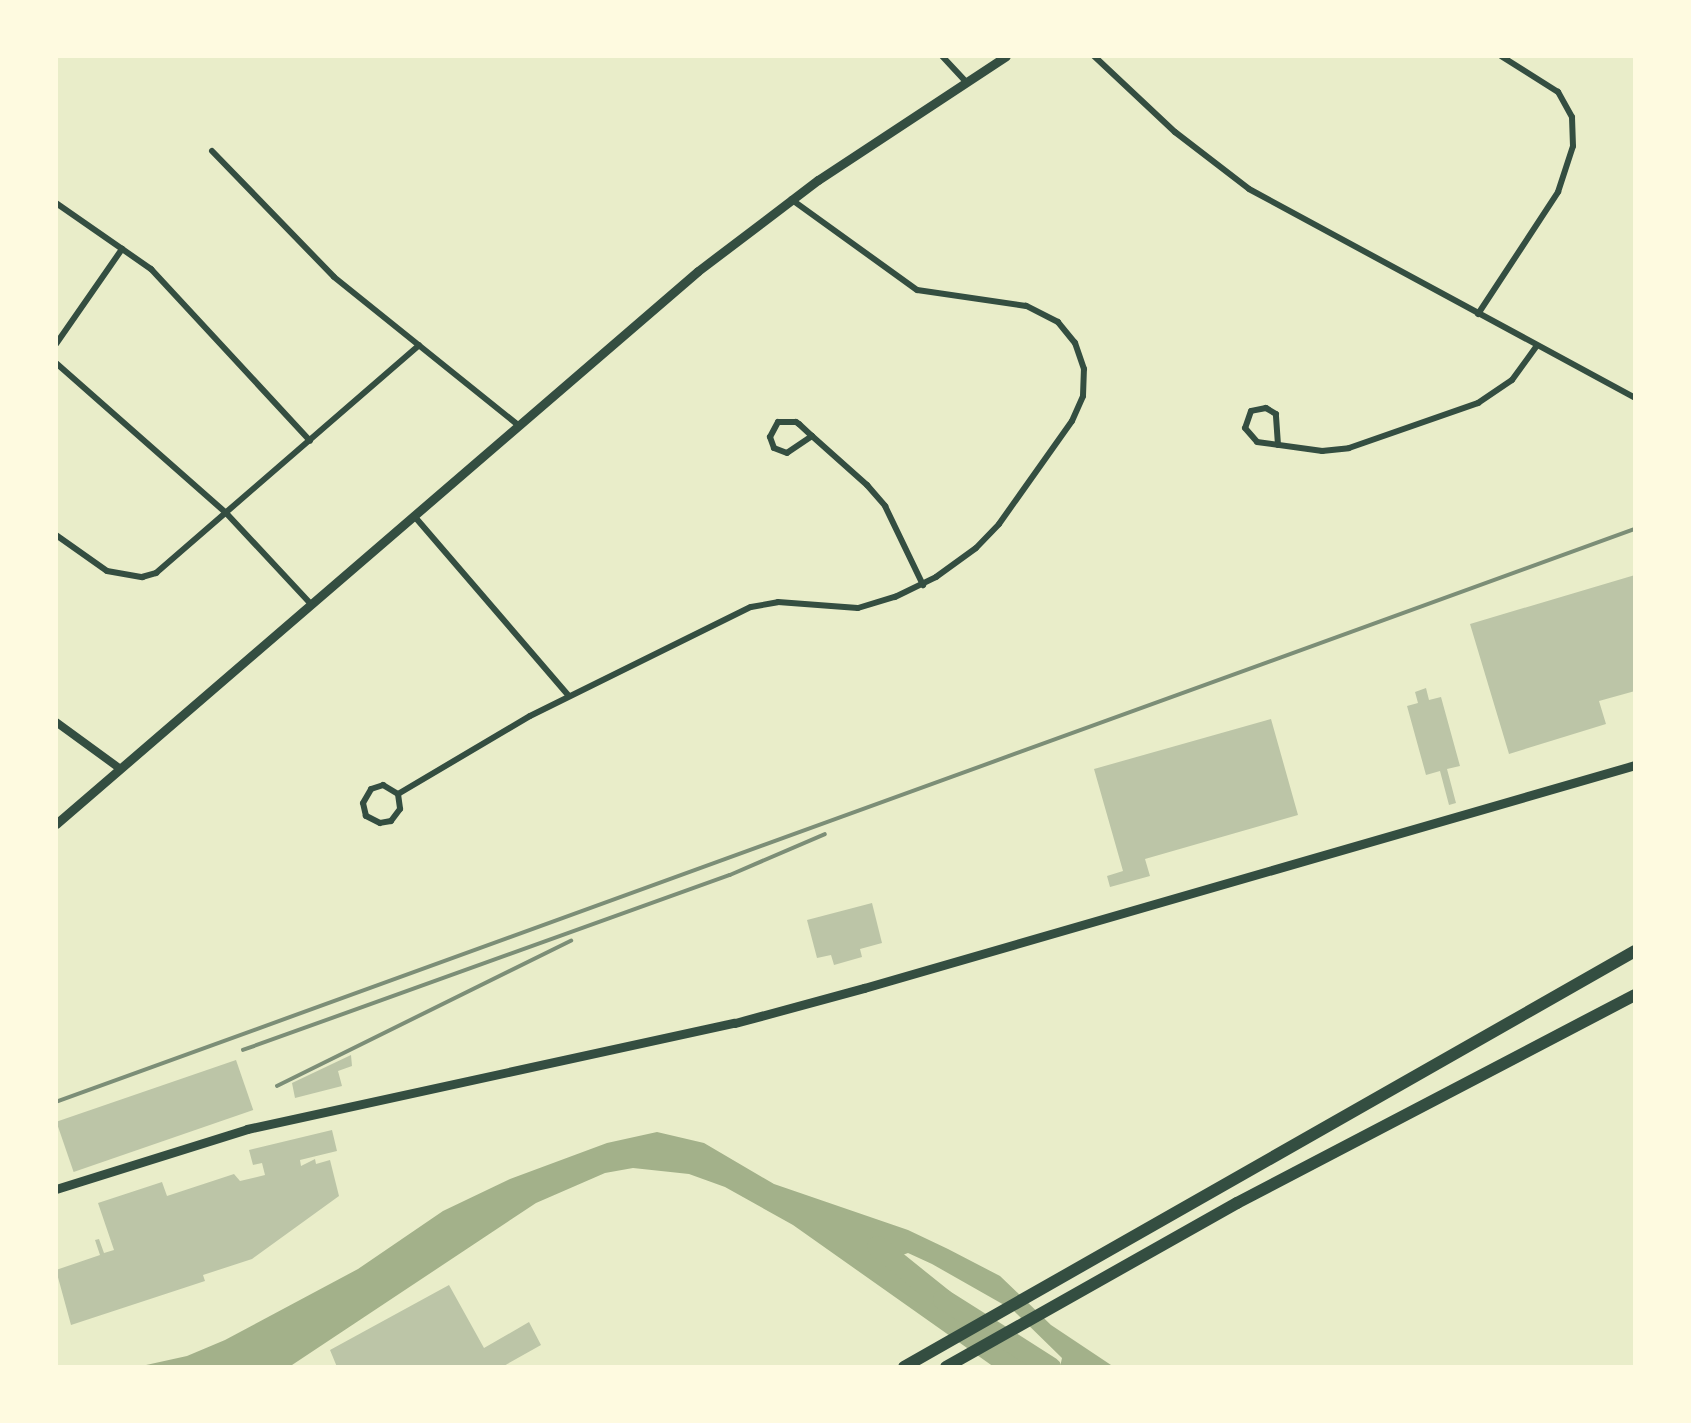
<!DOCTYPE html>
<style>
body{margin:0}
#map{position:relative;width:1691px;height:1423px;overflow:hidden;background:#e9edc9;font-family:"Roboto Condensed",sans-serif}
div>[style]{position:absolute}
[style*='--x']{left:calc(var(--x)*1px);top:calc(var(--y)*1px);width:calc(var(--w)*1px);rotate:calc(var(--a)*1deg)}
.water>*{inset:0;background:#a3b18a}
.river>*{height:21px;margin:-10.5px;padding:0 10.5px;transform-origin:10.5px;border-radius:10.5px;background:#a3b18a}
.building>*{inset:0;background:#bcc5a7;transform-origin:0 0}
.minor>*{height:6px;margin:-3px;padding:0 3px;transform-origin:3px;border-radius:3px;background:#344e41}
.tertiary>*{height:8px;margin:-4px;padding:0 4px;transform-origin:4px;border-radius:4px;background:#344e41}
.secondary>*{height:9px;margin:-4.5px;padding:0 4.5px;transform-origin:4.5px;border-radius:4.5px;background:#344e41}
.motorway>*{height:12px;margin:-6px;padding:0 6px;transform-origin:6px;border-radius:6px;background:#344e41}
.rail>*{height:3.5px;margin:-1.75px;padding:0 1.75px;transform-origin:1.75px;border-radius:1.75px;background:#7c8e77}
span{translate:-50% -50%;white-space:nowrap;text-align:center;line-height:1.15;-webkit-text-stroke:7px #fefae0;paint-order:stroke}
.frame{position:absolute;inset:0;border:58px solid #fefae0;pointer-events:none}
</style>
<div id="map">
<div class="water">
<i style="clip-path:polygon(657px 1132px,704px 1143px,774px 1184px,908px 1230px,948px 1249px,1000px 1276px,1051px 1325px,1114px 1367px,1060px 1367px,1062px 1358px,1013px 1310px,932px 1264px,908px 1253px,897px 1257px,904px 1278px,979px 1333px,1041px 1367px,994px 1367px,793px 1225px,725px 1187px,689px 1174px,633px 1168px,605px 1173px,536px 1203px,289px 1367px,137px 1367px,187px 1356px,225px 1340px,358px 1269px,443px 1211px,510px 1179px,607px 1143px)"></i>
</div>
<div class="river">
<i style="--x:877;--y:1246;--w:85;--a:38.8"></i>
<i style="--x:943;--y:1299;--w:127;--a:32.4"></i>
</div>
<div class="building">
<i style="clip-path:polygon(1635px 575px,1635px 691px,1599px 701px,1606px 724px,1509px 754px,1470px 624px)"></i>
<i style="clip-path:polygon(1426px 688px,1429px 700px,1441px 697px,1460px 766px,1447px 769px,1456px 803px,1449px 805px,1440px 771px,1426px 775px,1407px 706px,1418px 703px,1415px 692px)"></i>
<i style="clip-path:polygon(1271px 719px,1298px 815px,1145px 859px,1150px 876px,1110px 887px,1107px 876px,1123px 871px,1094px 769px)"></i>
<i style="clip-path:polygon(872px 903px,882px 943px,860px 949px,862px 957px,834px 965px,831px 955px,817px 958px,807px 920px)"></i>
<i style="clip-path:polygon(351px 1055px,352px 1066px,338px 1071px,342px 1086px,295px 1098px,292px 1083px)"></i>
<i style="left:236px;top:1060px;width:53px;height:190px;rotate:71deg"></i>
<i style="clip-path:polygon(332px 1130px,337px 1151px,300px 1160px,301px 1166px,315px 1159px,316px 1164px,330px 1160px,339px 1196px,252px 1259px,203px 1275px,205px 1281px,71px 1325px,56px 1270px,100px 1255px,95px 1240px,99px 1239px,104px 1253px,114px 1250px,98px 1203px,162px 1182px,167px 1196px,234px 1174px,240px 1181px,265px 1175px,262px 1163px,253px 1165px,249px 1150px)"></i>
<i style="clip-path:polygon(449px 1285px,484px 1348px,529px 1322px,541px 1345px,502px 1367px,337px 1367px,330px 1350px)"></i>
</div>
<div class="minor">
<i style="--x:942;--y:56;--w:35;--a:47"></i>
<i style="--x:1094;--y:56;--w:111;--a:43.2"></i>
<i style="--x:1175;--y:132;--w:93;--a:37.6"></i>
<i style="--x:1249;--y:189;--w:439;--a:28.4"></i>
<i style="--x:212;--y:151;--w:175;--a:45.9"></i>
<i style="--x:334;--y:277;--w:238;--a:38.8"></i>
<i style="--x:56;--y:203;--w:116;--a:34.8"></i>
<i style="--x:151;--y:269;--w:234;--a:47.2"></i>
<i style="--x:1478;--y:314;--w:146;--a:-56.7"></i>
<i style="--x:1558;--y:192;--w:48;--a:-71.9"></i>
<i style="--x:1573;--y:146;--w:29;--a:-92"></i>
<i style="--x:1572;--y:117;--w:29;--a:-119"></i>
<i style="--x:1558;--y:92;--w:67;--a:-147.7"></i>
<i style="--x:56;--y:344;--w:116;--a:-55.2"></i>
<i style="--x:56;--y:363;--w:228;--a:41.4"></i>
<i style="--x:227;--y:514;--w:123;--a:47"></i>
<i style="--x:812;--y:436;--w:30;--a:146"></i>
<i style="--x:787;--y:453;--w:14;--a:-159"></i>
<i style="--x:774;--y:448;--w:12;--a:-110"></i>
<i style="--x:770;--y:437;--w:17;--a:-62"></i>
<i style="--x:778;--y:422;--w:18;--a:0"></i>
<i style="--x:796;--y:422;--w:4;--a:34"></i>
<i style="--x:799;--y:424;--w:18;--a:43"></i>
<i style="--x:812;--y:436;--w:74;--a:41.7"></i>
<i style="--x:867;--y:485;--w:28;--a:49"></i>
<i style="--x:885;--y:506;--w:88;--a:64.3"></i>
<i style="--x:1278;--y:445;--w:31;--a:-94"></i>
<i style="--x:1276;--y:414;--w:12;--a:-149"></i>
<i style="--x:1266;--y:408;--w:15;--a:169"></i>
<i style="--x:1251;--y:411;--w:18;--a:109"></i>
<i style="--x:1245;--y:428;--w:18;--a:49"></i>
<i style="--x:1257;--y:442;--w:66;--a:7.9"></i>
<i style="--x:1322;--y:451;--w:27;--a:-6"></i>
<i style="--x:1349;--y:448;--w:137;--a:-19.2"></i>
<i style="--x:1478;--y:403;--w:41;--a:-34.1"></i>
<i style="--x:1512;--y:380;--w:41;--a:-54"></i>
<i style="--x:415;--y:517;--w:236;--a:49.3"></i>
<i style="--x:56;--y:535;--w:62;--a:35.2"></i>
<i style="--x:107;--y:571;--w:36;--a:10"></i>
<i style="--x:142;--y:577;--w:15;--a:-16"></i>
<i style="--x:156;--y:573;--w:348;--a:-40.9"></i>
<i style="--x:398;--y:794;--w:15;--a:82"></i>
<i style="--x:400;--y:809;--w:15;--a:127"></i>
<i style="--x:391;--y:821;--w:11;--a:170"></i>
<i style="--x:380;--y:823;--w:16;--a:-153"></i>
<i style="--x:366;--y:816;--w:13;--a:-103"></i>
<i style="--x:363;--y:803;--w:16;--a:-60"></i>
<i style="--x:371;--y:789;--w:13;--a:-18"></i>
<i style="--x:383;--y:785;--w:17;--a:31"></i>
<i style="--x:398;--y:794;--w:153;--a:-30.6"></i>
<i style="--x:530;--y:716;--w:246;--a:-26.3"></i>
<i style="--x:751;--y:607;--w:27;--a:-10"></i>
<i style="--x:778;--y:602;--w:80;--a:4.3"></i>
<i style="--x:858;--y:608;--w:39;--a:-17"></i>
<i style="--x:895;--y:597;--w:46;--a:-26"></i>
<i style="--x:936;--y:577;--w:49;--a:-35.9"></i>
<i style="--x:976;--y:548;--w:33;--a:-46"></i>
<i style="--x:999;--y:524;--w:126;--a:-54.7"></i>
<i style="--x:1072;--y:421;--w:27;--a:-66"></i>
<i style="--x:1083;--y:396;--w:27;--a:-88"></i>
<i style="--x:1084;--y:369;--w:28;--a:-109"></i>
<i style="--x:1075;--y:343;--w:27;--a:-129"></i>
<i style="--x:1058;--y:322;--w:36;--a:-153"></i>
<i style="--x:1026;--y:306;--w:110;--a:-171.6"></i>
<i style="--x:917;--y:290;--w:155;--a:-144.2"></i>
</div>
<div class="tertiary">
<i style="--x:56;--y:722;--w:78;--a:36.1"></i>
</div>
<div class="secondary">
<i style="--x:56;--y:824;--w:847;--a:-40.74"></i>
<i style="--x:698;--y:271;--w:151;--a:-37.2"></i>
<i style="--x:818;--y:180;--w:225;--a:-33.4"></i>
<i style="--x:56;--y:1189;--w:200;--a:-17.4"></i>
<i style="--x:247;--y:1129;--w:499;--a:-12.3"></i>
<i style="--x:735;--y:1023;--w:134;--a:-15.2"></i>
<i style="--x:864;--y:988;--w:803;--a:-16.13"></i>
</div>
<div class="motorway">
<i style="--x:904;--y:1367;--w:841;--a:-29.64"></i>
<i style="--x:946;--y:1367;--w:334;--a:-29.4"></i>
<i style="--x:1237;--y:1203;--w:449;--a:-27.6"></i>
</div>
<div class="rail">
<i style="--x:243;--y:1050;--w:517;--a:-19.77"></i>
<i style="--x:730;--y:875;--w:103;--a:-23.3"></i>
<i style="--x:277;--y:1086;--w:328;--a:-26.3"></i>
<i style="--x:56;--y:1102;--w:1680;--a:-19.95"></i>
</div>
<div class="frame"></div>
</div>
